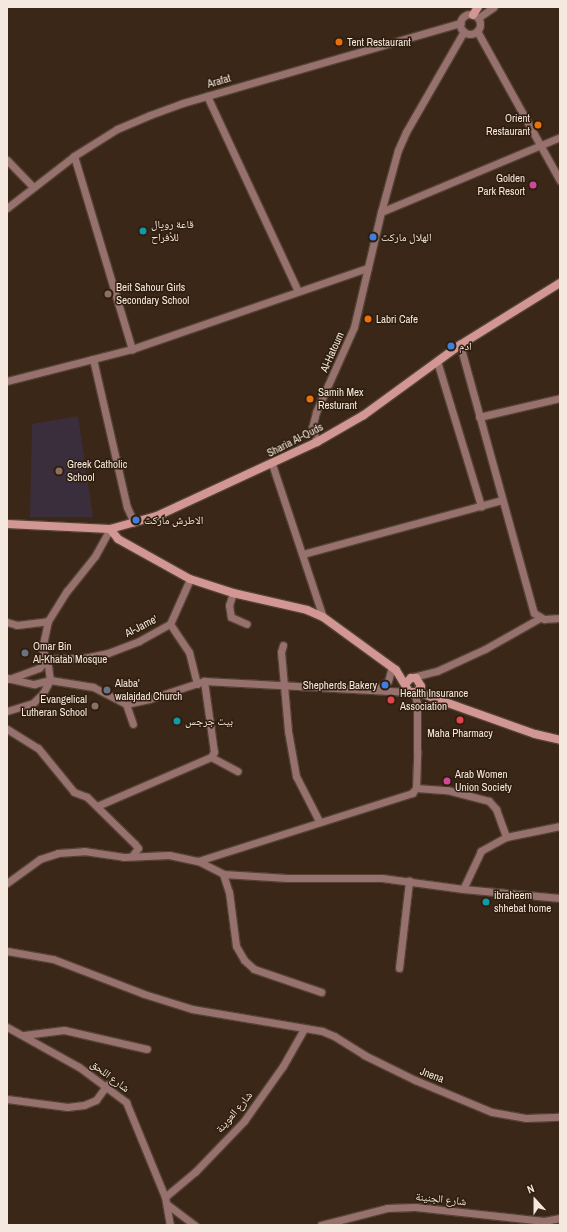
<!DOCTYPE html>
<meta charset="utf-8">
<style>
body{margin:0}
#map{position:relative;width:567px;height:1232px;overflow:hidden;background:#3a2717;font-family:"Archivo Narrow","Noto Naskh Arabic",sans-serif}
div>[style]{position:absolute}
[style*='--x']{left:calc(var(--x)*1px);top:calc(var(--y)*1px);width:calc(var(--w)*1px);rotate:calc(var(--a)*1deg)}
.education>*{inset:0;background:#3a2e3d}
.roads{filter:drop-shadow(1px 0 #544233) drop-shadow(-1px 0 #544233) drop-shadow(0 1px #544233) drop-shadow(0 -1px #544233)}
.street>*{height:7px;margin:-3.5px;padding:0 3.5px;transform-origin:3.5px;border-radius:3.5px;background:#96716e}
.street>.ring{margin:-3.5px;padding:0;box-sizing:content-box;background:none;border:7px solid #96716e;border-radius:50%}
.secondary>*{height:8px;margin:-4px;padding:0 4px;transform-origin:4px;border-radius:4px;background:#d39793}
.dots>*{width:11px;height:11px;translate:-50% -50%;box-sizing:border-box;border:2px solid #2f1e0e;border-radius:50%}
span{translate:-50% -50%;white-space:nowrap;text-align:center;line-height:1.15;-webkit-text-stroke:3px #2f1e0e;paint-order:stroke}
.poi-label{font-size:11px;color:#f5e8de}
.left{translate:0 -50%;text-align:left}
.right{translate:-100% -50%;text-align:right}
.street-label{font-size:11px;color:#f5e8de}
.frame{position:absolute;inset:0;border:8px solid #f5e8de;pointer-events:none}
.north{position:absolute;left:515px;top:1180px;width:40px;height:40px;-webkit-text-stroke:3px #2f1e0e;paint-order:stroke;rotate:339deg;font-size:11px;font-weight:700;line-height:16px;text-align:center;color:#f5e8de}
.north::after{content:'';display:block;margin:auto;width:14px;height:18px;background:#f5e8de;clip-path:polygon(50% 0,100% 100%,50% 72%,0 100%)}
</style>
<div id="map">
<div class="education">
<i style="clip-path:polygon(78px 416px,93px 517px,30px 517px,32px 424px)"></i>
</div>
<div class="roads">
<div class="street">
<i class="ring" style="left:460px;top:14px;width:13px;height:13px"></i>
<i style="--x:478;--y:18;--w:19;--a:-35"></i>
<i style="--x:477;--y:31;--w:171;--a:61"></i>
<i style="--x:207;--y:96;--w:215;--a:65"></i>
<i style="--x:74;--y:156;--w:202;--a:73.3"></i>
<i style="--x:7;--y:160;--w:36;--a:46"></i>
<i style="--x:7;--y:208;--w:85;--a:-37.8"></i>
<i style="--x:74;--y:156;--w:51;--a:-32.1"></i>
<i style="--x:117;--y:129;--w:36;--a:-23"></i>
<i style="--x:150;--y:115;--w:35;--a:-20"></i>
<i style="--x:183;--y:103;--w:289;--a:-16.1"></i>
<i style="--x:381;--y:212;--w:194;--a:-22.7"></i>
<i style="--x:460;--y:345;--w:278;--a:74.6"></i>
<i style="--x:534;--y:613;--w:12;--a:31"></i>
<i style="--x:544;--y:619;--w:16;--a:-4"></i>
<i style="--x:93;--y:359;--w:152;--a:77.1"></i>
<i style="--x:127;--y:507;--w:17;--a:66"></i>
<i style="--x:437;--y:361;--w:152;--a:73.1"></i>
<i style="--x:7;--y:381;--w:129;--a:-14.4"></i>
<i style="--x:132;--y:349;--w:249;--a:-19"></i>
<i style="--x:479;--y:417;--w:83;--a:-13.2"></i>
<i style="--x:317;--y:442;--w:15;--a:-110"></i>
<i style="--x:312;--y:428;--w:16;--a:-76"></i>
<i style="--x:316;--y:412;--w:93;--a:-65.9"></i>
<i style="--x:354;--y:327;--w:118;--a:-76.8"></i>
<i style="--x:381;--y:212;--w:64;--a:-74.7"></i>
<i style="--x:398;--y:150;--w:20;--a:-66"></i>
<i style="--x:406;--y:132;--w:116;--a:-60.1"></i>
<i style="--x:272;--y:464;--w:161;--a:71.6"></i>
<i style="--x:303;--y:554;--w:206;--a:-15.2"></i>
<i style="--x:233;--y:593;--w:13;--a:108"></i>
<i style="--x:229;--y:605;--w:12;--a:81"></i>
<i style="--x:231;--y:617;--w:17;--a:24"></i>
<i style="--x:7;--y:622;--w:10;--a:17"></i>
<i style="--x:17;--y:625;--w:31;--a:-7"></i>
<i style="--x:170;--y:624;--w:34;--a:56"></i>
<i style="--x:189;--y:652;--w:33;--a:76"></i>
<i style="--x:170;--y:624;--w:49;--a:-66"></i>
<i style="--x:283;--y:645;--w:7;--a:106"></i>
<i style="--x:281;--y:652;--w:79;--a:84.9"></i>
<i style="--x:288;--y:731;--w:46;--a:79.9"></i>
<i style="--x:296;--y:776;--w:51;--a:62.9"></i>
<i style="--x:413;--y:677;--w:25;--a:-14"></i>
<i style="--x:437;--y:671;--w:53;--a:-24.6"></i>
<i style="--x:485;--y:649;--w:63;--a:-29.4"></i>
<i style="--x:7;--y:678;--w:28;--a:13"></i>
<i style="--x:34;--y:684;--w:16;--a:-14"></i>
<i style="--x:50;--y:680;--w:44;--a:9.2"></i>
<i style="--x:93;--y:687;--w:37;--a:27"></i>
<i style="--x:126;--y:704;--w:24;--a:-12"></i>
<i style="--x:149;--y:699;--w:58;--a:-18.1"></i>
<i style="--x:204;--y:681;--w:205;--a:3.1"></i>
<i style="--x:9;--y:679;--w:32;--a:-20"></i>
<i style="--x:39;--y:668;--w:12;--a:-48"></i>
<i style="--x:47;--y:659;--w:37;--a:-2"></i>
<i style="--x:84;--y:658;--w:25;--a:-12"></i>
<i style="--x:108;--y:653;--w:33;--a:-21"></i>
<i style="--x:139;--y:641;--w:35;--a:-29"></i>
<i style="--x:379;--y:688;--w:11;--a:-38"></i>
<i style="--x:388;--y:681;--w:15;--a:-74"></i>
<i style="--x:126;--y:704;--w:21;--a:71"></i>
<i style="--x:7;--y:711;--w:27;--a:-17"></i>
<i style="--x:33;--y:703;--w:14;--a:-45"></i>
<i style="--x:43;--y:693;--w:15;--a:-62"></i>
<i style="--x:50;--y:680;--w:21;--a:-98"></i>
<i style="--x:47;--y:659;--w:11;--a:-117"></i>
<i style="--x:42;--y:649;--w:29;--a:-78"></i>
<i style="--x:48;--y:621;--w:36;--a:-58"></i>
<i style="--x:67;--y:591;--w:45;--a:-51.3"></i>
<i style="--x:95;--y:556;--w:31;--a:-61"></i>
<i style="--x:7;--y:729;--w:36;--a:32"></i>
<i style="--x:38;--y:748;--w:57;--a:50.7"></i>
<i style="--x:74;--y:792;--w:14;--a:21"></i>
<i style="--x:87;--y:797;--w:67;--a:44.4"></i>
<i style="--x:135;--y:844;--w:5;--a:53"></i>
<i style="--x:138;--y:848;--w:10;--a:127"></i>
<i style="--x:211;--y:757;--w:30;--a:28"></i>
<i style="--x:416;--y:788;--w:31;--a:4"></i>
<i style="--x:447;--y:790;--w:43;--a:14.7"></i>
<i style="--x:489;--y:801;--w:11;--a:49"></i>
<i style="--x:496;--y:809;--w:30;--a:70"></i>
<i style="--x:97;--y:806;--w:124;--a:-23.3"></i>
<i style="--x:211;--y:757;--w:6;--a:-59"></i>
<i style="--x:214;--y:752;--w:72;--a:-98"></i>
<i style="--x:560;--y:826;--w:55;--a:168.5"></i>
<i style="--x:506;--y:837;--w:29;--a:151"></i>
<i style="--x:481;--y:851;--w:42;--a:115.3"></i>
<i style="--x:463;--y:889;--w:97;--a:5.3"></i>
<i style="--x:198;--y:861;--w:225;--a:-17.6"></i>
<i style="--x:412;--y:793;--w:6;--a:-51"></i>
<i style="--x:416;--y:788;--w:37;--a:-88"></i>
<i style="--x:417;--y:751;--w:48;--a:-90"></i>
<i style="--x:417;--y:703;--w:11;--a:-105"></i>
<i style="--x:223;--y:874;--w:19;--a:72"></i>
<i style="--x:229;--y:892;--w:54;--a:82.6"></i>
<i style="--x:236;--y:946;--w:16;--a:60"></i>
<i style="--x:244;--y:960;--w:13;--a:42"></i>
<i style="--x:254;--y:969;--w:71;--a:18.9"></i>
<i style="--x:7;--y:883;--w:41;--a:-36"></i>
<i style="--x:40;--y:859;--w:19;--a:-18"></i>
<i style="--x:58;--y:853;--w:26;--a:-4"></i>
<i style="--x:84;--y:851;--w:40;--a:8.5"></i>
<i style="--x:124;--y:857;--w:45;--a:-2.5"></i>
<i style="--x:169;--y:855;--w:30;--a:12"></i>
<i style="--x:198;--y:861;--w:28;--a:27"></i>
<i style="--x:223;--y:874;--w:64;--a:3.6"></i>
<i style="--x:287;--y:878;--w:95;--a:0"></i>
<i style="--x:382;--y:878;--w:82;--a:7.7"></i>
<i style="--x:7;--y:951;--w:47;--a:9.9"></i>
<i style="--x:53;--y:959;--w:97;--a:21"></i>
<i style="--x:144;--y:994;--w:50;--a:17.4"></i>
<i style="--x:192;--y:1009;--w:132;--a:9.6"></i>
<i style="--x:322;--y:1031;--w:13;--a:23"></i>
<i style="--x:334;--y:1036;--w:36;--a:32"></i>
<i style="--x:364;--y:1055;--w:57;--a:26.1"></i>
<i style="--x:415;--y:1080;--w:83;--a:22.6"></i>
<i style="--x:492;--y:1112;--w:35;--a:10"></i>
<i style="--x:526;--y:1118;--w:34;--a:-2"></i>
<i style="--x:399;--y:968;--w:88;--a:-83.4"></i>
<i style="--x:7;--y:1027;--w:82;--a:29.1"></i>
<i style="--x:79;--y:1067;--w:59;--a:36.7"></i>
<i style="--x:126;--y:1102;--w:103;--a:67.7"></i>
<i style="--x:165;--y:1197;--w:28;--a:80"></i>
<i style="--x:24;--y:1035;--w:40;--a:-7.1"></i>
<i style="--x:64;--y:1030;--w:85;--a:12.9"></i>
<i style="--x:7;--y:1099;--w:61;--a:7.6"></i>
<i style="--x:67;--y:1107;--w:17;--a:-7"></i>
<i style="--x:84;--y:1105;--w:13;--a:-23"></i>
<i style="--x:96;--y:1100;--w:19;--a:-54"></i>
<i style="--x:165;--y:1197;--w:39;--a:-40"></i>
<i style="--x:195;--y:1172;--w:71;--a:-46.1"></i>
<i style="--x:244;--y:1121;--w:67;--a:-54.7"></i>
<i style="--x:283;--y:1066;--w:43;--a:-60.4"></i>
<i style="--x:168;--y:1205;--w:34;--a:37"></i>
<i style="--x:321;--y:1225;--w:68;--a:-14.4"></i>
<i style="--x:387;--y:1208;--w:28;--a:-2"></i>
<i style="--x:415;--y:1207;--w:130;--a:6.2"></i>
<i style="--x:544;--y:1221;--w:16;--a:-11"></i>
</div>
<div class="secondary">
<i style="--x:473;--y:15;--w:9;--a:-58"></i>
<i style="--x:7;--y:524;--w:103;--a:2.8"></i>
<i style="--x:110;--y:529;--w:49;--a:-15.5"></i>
<i style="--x:157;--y:516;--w:176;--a:-24.8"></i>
<i style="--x:317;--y:442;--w:54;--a:-29.9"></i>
<i style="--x:364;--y:415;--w:119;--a:-36.1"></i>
<i style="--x:460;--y:345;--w:118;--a:-31.8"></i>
<i style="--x:110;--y:529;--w:13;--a:51"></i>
<i style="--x:118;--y:539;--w:82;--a:29.1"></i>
<i style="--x:190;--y:579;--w:45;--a:18"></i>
<i style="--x:233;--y:593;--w:76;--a:12.9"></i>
<i style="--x:307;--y:610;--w:17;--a:24"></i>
<i style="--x:323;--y:617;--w:90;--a:36"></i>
<i style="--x:396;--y:670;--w:26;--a:59"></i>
<i style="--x:409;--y:692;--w:8;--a:0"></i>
<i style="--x:417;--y:692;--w:7;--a:-56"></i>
<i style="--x:421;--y:686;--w:9;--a:-122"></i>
<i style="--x:416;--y:678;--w:5;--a:180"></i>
<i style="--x:411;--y:678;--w:7;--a:135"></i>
<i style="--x:417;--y:692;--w:125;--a:19.6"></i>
<i style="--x:535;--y:734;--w:26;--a:13"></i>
</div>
</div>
<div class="dots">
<i style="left:339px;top:42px;background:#e8710a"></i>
<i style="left:538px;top:125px;background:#e8710a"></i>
<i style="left:533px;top:185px;background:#d1479c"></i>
<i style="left:143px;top:231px;background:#0f9aa8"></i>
<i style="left:373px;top:237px;background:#3f7fe0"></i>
<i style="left:108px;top:294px;background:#8d6e63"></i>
<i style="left:368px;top:319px;background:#e8710a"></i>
<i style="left:451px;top:346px;background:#3f7fe0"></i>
<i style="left:310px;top:399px;background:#e8710a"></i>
<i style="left:59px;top:471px;background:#8d6e63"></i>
<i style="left:136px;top:520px;background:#3f7fe0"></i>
<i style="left:25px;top:653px;background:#6b7280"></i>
<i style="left:385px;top:685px;background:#3f7fe0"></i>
<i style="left:107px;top:690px;background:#6b7280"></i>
<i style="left:391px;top:700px;background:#e0444e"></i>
<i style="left:95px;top:706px;background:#8d6e63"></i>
<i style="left:460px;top:720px;background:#e0444e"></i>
<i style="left:177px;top:721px;background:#0f9aa8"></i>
<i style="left:447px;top:781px;background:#d1479c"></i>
<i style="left:486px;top:902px;background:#0f9aa8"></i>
</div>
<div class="poi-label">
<span class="left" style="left:347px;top:42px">Tent Restaurant</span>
<span class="right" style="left:530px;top:125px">Orient<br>Restaurant</span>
<span class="right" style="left:525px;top:185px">Golden<br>Park Resort</span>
<span class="left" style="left:151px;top:231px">قاعة رويال<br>للأفراح</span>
<span class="left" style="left:381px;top:237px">الهلال ماركت</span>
<span class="left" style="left:116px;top:294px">Beit Sahour Girls<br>Secondary School</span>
<span class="left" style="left:376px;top:319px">Labri Cafe</span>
<span class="left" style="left:459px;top:346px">ادم</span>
<span class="left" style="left:318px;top:399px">Samih Mex<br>Resturant</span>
<span class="left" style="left:67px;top:471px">Greek Catholic<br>School</span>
<span class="left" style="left:144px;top:520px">الاطرش ماركت</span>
<span class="left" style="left:33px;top:653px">Omar Bin<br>Al-Khatab Mosque</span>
<span class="left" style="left:115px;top:690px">Alaba'<br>walajdad Church</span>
<span class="right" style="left:377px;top:685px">Shepherds Bakery</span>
<span class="left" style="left:400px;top:700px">Health Insurance<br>Association</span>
<span class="right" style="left:87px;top:706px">Evangelical<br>Lutheran School</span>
<span class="left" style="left:185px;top:721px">بيت جرجس</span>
<span style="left:460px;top:733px">Maha Pharmacy</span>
<span class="left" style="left:455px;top:781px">Arab Women<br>Union Society</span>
<span class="left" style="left:494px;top:902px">ibraheem<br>shhebat home</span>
</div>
<div class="street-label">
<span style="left:219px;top:81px;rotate:-16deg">Arafat</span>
<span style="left:332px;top:352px;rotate:-66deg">Al-Hatoum</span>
<span style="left:295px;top:440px;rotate:-27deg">Sharia Al-Quds</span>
<span style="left:141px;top:626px;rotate:-27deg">Al-Jame'</span>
<span style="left:432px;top:1075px;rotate:21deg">Jnena</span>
<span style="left:110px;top:1076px;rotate:37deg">شارع اللحق</span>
<span style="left:234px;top:1112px;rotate:-50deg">شارع العوينة</span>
<span style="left:441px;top:1199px;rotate:6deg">شارع الجنينة</span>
</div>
<div class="frame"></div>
<div class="north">N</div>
</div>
